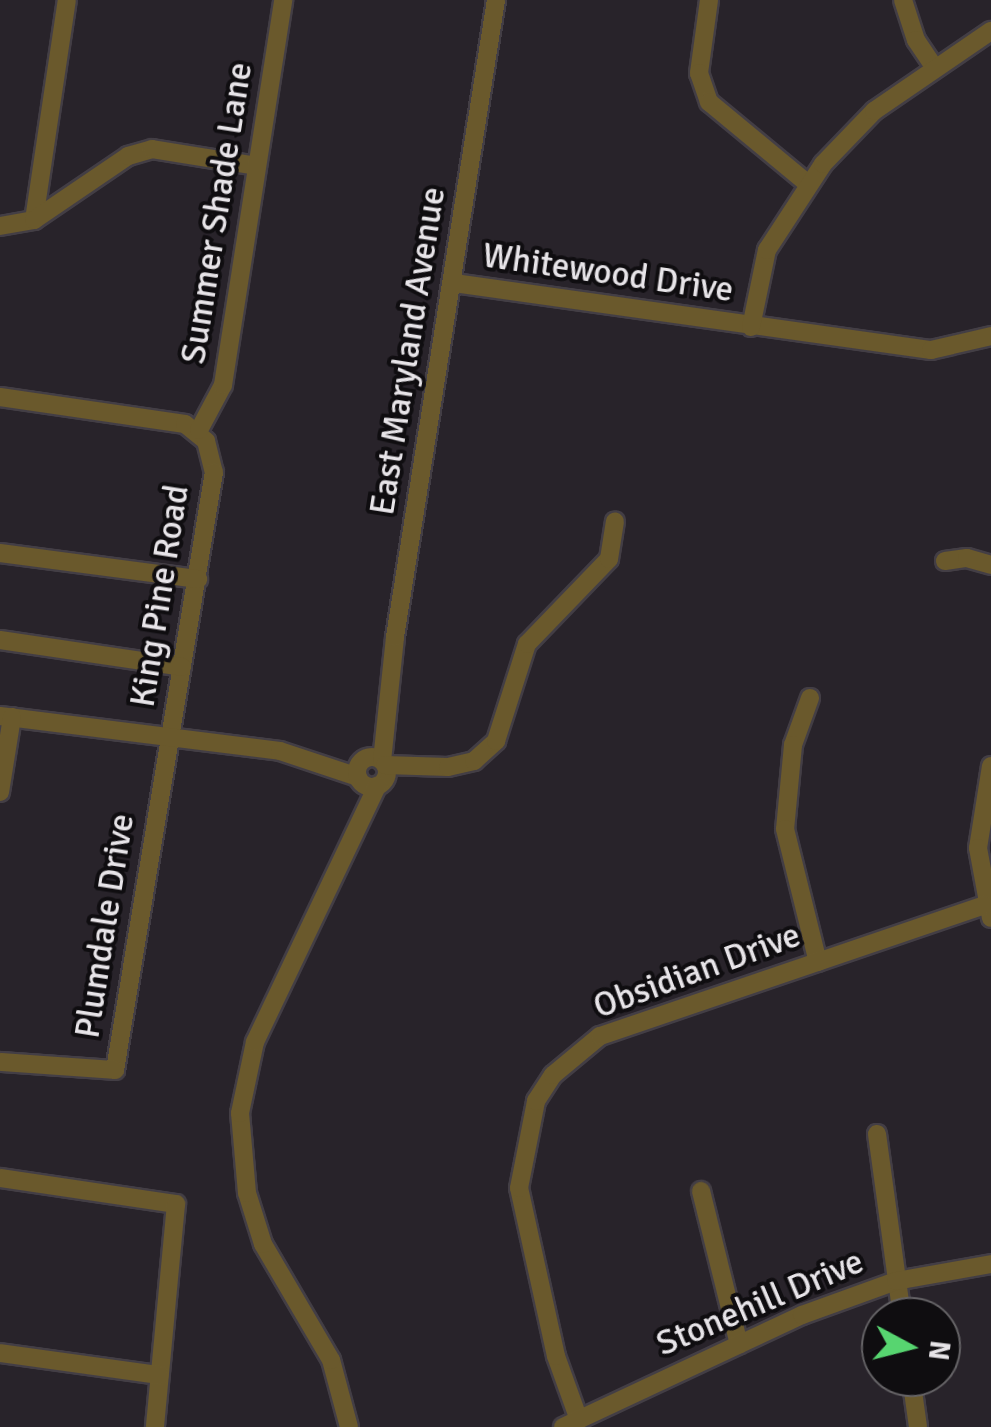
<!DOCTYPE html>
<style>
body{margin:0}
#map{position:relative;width:991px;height:1427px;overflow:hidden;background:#28232a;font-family:Signika,sans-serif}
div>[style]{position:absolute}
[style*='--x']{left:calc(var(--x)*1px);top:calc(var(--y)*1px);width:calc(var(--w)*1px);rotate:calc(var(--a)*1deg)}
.roads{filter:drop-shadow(2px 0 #433e45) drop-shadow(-2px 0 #433e45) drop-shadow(0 2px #433e45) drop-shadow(0 -2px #433e45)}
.minor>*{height:18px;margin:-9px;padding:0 9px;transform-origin:9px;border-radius:9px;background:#6a592c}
.minor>.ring{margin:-9px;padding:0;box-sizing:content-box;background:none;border:18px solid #6a592c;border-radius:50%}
span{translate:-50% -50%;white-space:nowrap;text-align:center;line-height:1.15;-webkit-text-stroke:8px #0f0d10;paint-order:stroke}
.street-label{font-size:35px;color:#e7e4e8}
.north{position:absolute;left:861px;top:1297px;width:100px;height:100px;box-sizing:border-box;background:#0f0d10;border:2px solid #656366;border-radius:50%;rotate:97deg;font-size:28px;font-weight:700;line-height:40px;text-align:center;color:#e7e4e8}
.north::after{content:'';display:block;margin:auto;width:35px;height:45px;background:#57d570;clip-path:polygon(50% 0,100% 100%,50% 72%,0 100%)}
</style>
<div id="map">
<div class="roads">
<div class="minor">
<i style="--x:709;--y:0;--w:74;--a:97.8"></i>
<i style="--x:699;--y:73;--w:31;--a:71"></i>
<i style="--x:709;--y:102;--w:129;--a:39.6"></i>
<i style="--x:903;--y:0;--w:42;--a:72"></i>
<i style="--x:916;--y:40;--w:34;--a:56"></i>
<i style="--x:34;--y:220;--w:222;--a:-81.5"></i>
<i style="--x:0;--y:226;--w:35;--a:-10"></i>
<i style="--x:34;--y:220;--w:114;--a:-34.2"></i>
<i style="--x:128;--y:156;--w:25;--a:-16"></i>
<i style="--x:152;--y:149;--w:106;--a:9.2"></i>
<i style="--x:454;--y:283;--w:482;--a:8"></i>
<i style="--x:931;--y:350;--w:62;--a:-13.1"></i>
<i style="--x:751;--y:327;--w:79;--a:-78.3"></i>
<i style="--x:767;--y:250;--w:103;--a:-56.9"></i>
<i style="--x:823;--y:164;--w:74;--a:-46.1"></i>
<i style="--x:874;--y:111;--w:142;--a:-34.4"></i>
<i style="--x:0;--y:397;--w:187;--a:8.3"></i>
<i style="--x:185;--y:424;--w:27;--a:39"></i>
<i style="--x:206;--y:441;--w:32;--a:76"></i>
<i style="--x:214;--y:472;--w:606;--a:99.4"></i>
<i style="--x:115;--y:1070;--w:115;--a:-176"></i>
<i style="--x:199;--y:430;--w:51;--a:-61.9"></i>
<i style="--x:223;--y:385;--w:390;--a:-81.1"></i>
<i style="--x:0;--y:553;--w:200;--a:7.5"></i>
<i style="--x:945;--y:561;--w:22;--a:-8"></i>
<i style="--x:967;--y:558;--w:25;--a:16"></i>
<i style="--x:0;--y:640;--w:184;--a:8.4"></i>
<i style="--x:810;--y:698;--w:50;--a:109.9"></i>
<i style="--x:793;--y:745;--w:84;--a:95.4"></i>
<i style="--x:785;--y:829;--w:137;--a:76.1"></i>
<i style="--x:0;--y:716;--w:282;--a:7.1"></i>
<i style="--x:280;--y:751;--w:82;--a:18.4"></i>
<i class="ring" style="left:357px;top:757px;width:12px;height:12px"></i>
<i style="--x:382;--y:761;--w:125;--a:-84"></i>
<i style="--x:395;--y:637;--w:645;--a:-80.99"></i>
<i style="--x:385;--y:765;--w:63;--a:1.8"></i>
<i style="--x:448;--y:767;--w:27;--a:-13"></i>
<i style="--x:474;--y:761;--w:30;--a:-42"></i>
<i style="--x:496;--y:741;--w:102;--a:-72.3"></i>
<i style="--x:527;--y:644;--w:118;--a:-46"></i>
<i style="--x:609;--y:559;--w:38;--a:-81"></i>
<i style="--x:991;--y:766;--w:83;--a:99"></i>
<i style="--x:978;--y:848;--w:71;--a:79.5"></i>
<i style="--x:0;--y:792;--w:76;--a:-80.9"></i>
<i style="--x:877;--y:1134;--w:185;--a:82.2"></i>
<i style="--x:0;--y:1178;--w:178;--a:8.4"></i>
<i style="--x:176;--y:1204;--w:224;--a:95.4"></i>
<i style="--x:701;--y:1191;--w:158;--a:76.1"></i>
<i style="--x:0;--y:1353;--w:161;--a:7.9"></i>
<i style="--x:911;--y:1377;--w:50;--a:82"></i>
<i style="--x:579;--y:1420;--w:68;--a:-109.8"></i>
<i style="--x:556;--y:1356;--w:172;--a:-102.4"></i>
<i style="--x:519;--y:1188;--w:89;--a:-78.9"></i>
<i style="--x:536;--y:1101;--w:31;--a:-57"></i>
<i style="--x:553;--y:1075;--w:61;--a:-39.7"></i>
<i style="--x:600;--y:1036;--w:406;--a:-18.8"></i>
<i style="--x:349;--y:1427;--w:69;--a:-105"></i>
<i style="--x:331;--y:1360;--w:134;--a:-120.4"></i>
<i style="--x:263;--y:1244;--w:53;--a:-107.4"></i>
<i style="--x:247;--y:1193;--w:80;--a:-95"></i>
<i style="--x:240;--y:1113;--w:73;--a:-78.1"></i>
<i style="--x:255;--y:1042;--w:284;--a:-64.5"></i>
<i style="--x:563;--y:1427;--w:264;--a:-25.1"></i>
<i style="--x:802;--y:1315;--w:100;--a:-19.9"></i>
<i style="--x:896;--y:1281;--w:97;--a:-10.1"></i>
</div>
</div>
<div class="street-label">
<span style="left:217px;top:213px;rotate:-81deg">Summer Shade Lane</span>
<span style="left:608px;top:273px;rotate:8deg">Whitewood Drive</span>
<span style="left:408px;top:351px;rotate:-81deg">East Maryland Avenue</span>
<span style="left:160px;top:596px;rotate:-81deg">King Pine Road</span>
<span style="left:105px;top:926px;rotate:-81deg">Plumdale Drive</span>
<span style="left:697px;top:971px;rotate:-20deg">Obsidian Drive</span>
<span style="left:760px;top:1303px;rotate:-23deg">Stonehill Drive</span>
</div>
<div class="north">N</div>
</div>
